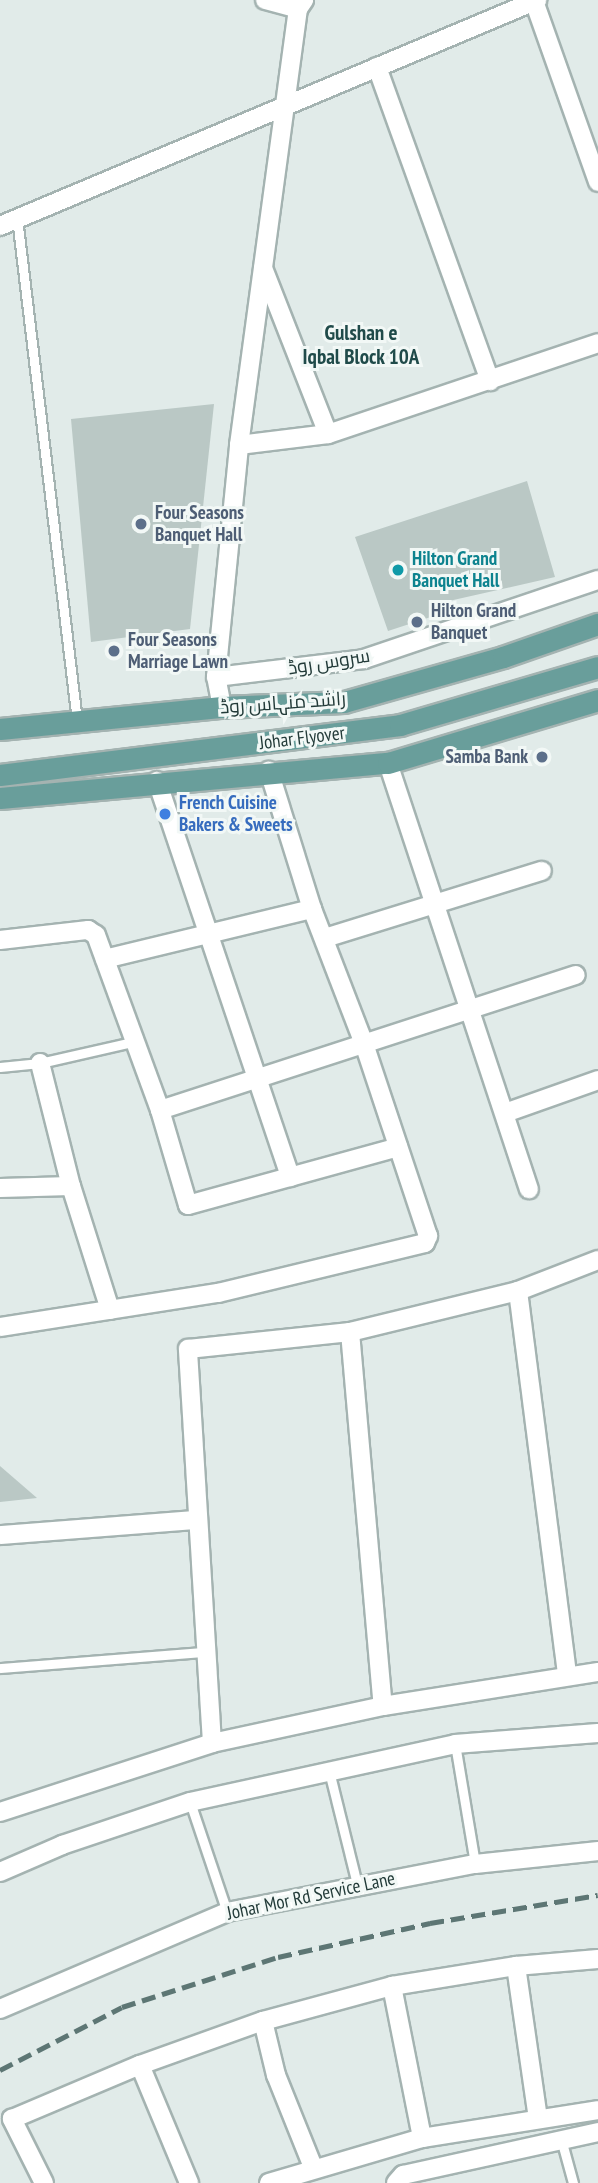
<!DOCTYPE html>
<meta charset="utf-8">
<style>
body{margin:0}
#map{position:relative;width:598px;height:2183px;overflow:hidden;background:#e1ebe9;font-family:"PT Sans Narrow",Cairo,sans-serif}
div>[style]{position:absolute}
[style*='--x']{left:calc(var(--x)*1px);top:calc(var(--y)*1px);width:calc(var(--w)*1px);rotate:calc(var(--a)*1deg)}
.building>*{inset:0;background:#bac8c5}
.roads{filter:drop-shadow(2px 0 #a4b3b1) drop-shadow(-2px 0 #a4b3b1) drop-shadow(0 2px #a4b3b1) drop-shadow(0 -2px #a4b3b1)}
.lane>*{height:9px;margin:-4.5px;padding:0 4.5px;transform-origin:4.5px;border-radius:4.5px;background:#fff}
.street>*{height:18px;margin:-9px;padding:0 9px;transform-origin:9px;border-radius:9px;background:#fff}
.primary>*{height:21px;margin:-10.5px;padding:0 10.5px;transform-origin:10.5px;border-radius:10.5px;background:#699e9b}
.rail>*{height:5px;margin-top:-2.5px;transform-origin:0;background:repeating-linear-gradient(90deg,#5d7674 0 14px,transparent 0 21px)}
.dots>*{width:19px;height:19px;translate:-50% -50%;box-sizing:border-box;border:4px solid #f2f8f6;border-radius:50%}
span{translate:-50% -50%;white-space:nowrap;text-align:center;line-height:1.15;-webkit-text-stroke:6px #f2f8f6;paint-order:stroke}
.service-label{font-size:19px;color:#4e5e75;font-weight:700}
.left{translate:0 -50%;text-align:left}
.right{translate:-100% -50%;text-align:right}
.culture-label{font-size:19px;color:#0d838f;font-weight:700}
.street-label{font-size:19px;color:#233b39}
.shop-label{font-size:19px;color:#366cbe;font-weight:700}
.neighbourhood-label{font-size:21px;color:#204b4a;font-weight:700}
</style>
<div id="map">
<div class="building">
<i style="clip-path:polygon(214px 404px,190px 629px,91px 642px,71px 419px)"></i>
<i style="clip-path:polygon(527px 481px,555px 577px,440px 603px,443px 613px,388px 631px,355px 537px)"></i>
<i style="clip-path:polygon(0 1466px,37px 1498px,0 1502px)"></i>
</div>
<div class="roads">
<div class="lane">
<i style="--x:17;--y:218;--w:507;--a:83.2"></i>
<i style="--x:0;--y:1067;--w:40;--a:-5.7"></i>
<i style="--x:40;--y:1063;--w:94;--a:-12.9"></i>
<i style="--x:0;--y:1668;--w:205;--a:-4.5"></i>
<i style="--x:455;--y:1744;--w:122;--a:80.5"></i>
<i style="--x:329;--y:1771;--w:116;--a:76.1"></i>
<i style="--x:190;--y:1802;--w:116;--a:71.4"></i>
<i style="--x:561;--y:2139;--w:46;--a:74.7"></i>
</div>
<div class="street">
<i style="--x:265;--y:0;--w:34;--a:15"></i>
<i style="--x:534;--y:1;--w:192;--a:70.5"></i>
<i style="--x:377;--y:67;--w:334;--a:70.2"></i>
<i style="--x:0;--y:226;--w:583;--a:-22.82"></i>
<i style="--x:263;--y:268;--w:178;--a:68.6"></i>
<i style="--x:239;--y:445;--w:90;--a:-7"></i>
<i style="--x:328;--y:434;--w:285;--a:-18.6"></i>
<i style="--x:216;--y:677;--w:149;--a:-6.9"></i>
<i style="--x:364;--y:659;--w:247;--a:-18.7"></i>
<i style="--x:222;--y:707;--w:31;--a:-101"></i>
<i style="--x:216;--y:677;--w:233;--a:-84.3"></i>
<i style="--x:239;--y:445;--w:440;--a:-82.3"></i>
<i style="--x:298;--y:9;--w:11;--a:-56"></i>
<i style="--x:388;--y:763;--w:449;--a:71.7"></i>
<i style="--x:157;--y:781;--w:418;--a:71.4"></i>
<i style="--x:325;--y:938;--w:227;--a:-17.2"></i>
<i style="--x:0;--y:940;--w:89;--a:-6.5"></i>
<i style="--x:88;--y:930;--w:9;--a:32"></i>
<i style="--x:96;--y:935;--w:186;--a:69.9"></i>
<i style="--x:160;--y:1110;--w:99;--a:73.6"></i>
<i style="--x:188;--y:1205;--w:218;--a:-15.4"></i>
<i style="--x:105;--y:959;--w:213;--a:-13.6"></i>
<i style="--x:40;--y:1063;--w:127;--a:75.9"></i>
<i style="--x:71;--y:1186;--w:130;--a:72.5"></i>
<i style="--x:160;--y:1110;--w:437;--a:-18"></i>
<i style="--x:505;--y:1113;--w:99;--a:-19.5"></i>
<i style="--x:0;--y:1188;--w:71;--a:-1.6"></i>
<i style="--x:518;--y:1291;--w:386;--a:82.7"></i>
<i style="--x:0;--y:1327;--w:221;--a:-8.9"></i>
<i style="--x:218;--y:1293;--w:213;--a:-13.6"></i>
<i style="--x:425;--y:1243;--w:8;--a:-67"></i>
<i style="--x:428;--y:1236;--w:206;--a:-108.4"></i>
<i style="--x:363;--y:1041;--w:142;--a:-111.1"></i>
<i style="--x:312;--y:909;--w:145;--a:-107.3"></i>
<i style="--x:350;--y:1332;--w:375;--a:85"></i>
<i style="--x:0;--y:1535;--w:196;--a:-4.4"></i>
<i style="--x:212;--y:1743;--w:395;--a:-93.5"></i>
<i style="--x:188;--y:1349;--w:163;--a:-6"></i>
<i style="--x:350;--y:1332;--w:173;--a:-13.7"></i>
<i style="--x:518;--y:1291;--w:86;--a:-21.2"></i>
<i style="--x:0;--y:1812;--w:223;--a:-18"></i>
<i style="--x:212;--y:1743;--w:175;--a:-12.2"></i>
<i style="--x:383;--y:1706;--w:218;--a:-9"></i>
<i style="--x:0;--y:1872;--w:68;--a:-23.5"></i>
<i style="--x:62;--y:1845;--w:135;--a:-18.6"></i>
<i style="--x:190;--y:1802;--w:271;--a:-12.3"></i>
<i style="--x:455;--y:1744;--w:143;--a:-4.4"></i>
<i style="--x:516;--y:1966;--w:154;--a:81.8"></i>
<i style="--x:392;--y:1986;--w:155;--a:78.8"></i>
<i style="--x:0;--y:2009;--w:247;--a:-23.1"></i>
<i style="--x:227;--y:1912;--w:253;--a:-11"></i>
<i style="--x:475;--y:1864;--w:124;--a:-6"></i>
<i style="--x:263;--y:2021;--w:56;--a:76.5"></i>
<i style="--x:276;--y:2075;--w:99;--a:68.1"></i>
<i style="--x:140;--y:2065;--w:128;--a:67.4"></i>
<i style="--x:44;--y:2183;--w:72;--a:-116.6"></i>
<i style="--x:12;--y:2119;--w:139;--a:-22.9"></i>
<i style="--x:140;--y:2065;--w:131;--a:-19.7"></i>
<i style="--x:263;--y:2021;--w:134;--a:-15.2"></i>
<i style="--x:392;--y:1986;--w:126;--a:-9.2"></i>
<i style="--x:516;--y:1966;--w:82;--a:-4.9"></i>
<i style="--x:269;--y:2183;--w:159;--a:-16.4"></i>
<i style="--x:422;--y:2138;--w:178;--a:-9"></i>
<i style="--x:396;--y:2183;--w:11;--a:-49"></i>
<i style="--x:403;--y:2175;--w:200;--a:-12.4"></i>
</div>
<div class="primary">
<i style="--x:0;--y:729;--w:223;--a:-5.7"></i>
<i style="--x:222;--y:707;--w:122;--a:-2.3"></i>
<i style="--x:344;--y:702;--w:165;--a:-15.8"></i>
<i style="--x:503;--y:657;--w:101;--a:-19.2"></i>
<i style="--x:0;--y:775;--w:403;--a:-7.1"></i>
<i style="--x:400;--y:725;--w:206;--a:-16.3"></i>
<i style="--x:0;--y:798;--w:390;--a:-5.2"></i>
<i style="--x:388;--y:763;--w:219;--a:-16.7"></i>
</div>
</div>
<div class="rail">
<i style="--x:0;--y:2070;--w:137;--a:-27.3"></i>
<i style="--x:122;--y:2007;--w:164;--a:-17.8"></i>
<i style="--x:278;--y:1957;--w:156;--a:-12.6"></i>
<i style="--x:430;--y:1923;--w:170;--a:-9.5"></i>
</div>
<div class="dots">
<i style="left:141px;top:524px;background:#5c6f8a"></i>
<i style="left:398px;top:570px;background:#0f9aa8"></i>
<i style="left:417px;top:622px;background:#5c6f8a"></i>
<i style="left:114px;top:651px;background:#5c6f8a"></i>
<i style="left:542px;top:757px;background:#5c6f8a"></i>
<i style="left:165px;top:814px;background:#3f7fe0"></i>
</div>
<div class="service-label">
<span class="left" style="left:155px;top:524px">Four Seasons<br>Banquet Hall</span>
<span class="left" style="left:431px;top:622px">Hilton Grand<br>Banquet</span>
<span class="left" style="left:128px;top:651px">Four Seasons<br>Marriage Lawn</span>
<span class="right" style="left:528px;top:757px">Samba Bank</span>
</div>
<div class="culture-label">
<span class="left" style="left:412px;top:570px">Hilton Grand<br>Banquet Hall</span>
</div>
<div class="street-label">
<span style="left:329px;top:662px;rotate:-9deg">سروس روڈ</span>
<span style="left:283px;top:703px;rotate:-4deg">راشد منہاس روڈ</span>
<span style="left:302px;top:738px;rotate:-7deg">Johar Flyover</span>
<span style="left:311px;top:1896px;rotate:-12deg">Johar Mor Rd Service Lane</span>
</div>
<div class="shop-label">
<span class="left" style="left:179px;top:814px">French Cuisine<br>Bakers &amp; Sweets</span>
</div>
<div class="neighbourhood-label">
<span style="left:361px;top:345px">Gulshan e<br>Iqbal Block 10A</span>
</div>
</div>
